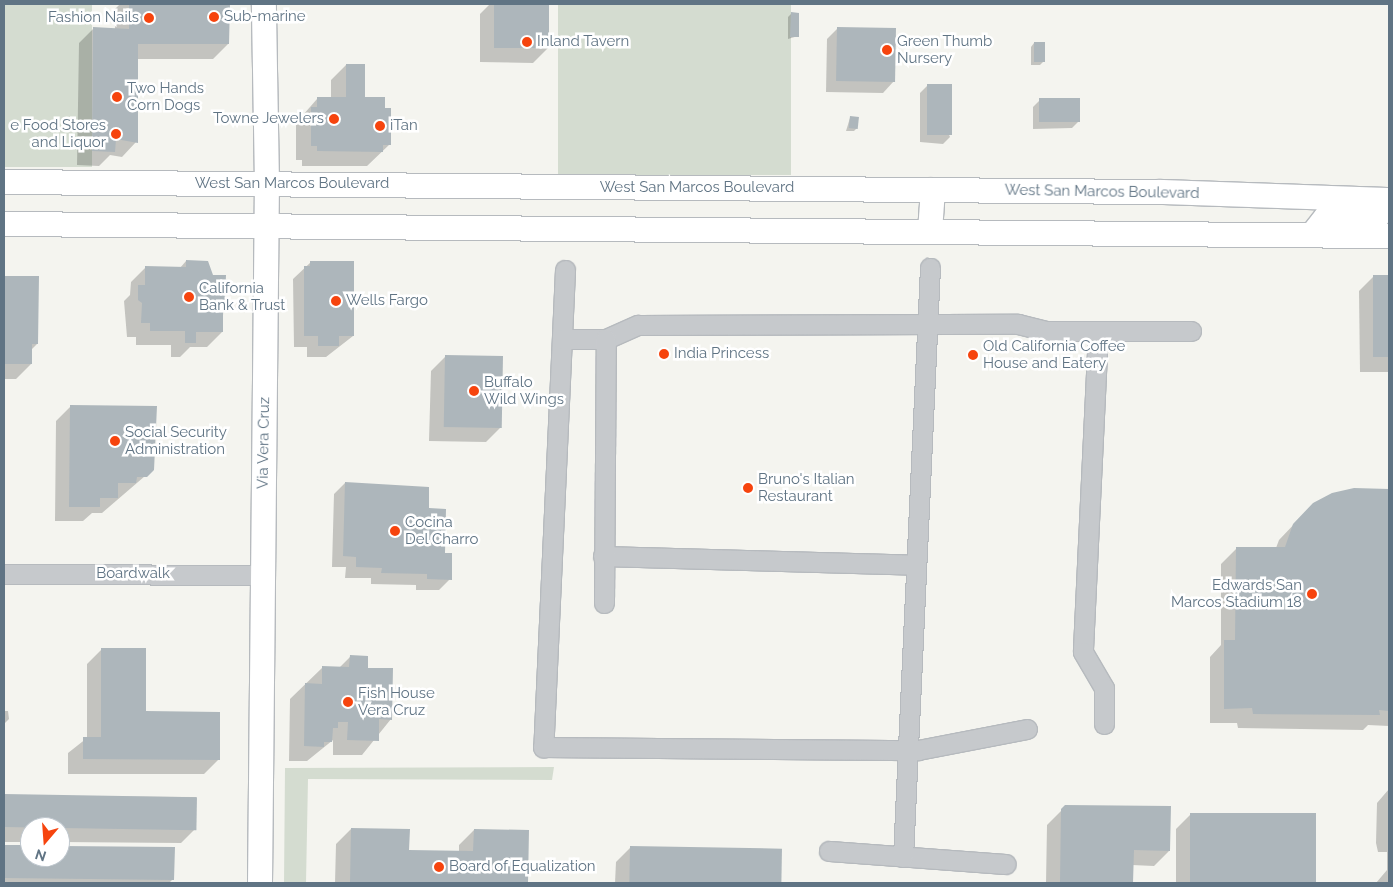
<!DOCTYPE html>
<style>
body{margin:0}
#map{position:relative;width:1393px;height:887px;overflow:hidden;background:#f4f4ef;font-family:Raleway,sans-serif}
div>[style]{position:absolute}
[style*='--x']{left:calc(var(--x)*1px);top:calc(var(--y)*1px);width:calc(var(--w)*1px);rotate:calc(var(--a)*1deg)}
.green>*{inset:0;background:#d4dcd0;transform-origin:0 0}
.shadow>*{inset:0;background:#0003}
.building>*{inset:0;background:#adb6bb;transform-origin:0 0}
.roads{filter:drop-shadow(1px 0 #b6babe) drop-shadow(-1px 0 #b6babe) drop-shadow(0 1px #b6babe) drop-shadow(0 -1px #b6babe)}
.minor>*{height:19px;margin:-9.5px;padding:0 9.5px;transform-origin:9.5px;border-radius:9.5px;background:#c6c9cc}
.major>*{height:24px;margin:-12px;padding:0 12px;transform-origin:12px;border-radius:12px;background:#fff}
.dots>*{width:14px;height:14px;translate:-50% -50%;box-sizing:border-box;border:2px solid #fff;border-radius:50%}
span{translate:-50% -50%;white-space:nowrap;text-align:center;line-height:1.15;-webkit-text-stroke:5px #fff;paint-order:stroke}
.poi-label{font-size:15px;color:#607484}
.left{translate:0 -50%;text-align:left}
.right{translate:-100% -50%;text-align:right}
.street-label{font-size:15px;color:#607484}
.frame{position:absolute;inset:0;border:5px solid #607484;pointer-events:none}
.north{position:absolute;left:20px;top:817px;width:50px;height:50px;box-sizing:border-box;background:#fff;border:1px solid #bfc7ce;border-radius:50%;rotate:198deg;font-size:14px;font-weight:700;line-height:20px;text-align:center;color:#607484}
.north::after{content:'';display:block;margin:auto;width:18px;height:22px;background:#f6440e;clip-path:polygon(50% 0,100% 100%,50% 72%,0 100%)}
</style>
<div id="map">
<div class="green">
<i style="left:4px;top:4px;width:88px;height:163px"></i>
<i style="left:558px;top:4px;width:233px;height:171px"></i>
<i style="clip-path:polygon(554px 767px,552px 780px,308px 779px,306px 883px,284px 883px,285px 768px)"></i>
</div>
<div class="shadow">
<i style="clip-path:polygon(120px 4px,228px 4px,228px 44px,213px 59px,137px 59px,136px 142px,122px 157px,110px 155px,99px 166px,77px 165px,79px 43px,93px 29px,115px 29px,115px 9px)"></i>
<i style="clip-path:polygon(490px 4px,548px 4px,548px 48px,533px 63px,480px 62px,480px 14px)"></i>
<i style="clip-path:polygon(791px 14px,798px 36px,788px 39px,788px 17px)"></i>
<i style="clip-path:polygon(838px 28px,894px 81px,883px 93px,826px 92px,827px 39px)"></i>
<i style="clip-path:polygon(1034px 43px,1043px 62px,1040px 65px,1031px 65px,1031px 47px)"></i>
<i style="clip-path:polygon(346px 65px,364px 98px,384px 110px,390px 144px,367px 166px,302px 166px,302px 160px,296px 160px,296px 123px,317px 99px,331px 99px,331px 80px)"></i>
<i style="clip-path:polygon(927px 86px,950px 137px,943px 144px,920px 142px,920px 93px)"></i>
<i style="clip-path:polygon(1040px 100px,1079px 121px,1072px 128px,1033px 129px,1033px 107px)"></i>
<i style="clip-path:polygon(850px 118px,857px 128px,854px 131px,846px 131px)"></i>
<i style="clip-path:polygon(186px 261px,224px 300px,222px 332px,207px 347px,190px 347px,180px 357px,171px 357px,171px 345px,136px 345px,136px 337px,127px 337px,124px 301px,130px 295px,131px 282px,146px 267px,180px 268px)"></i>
<i style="clip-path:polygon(311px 262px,353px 336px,326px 357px,307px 357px,307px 347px,294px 347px,293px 279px)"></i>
<i style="clip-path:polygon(1374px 276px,1389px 276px,1389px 372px,1360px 372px,1359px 291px)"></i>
<i style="clip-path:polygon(4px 277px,37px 277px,37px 344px,31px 350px,31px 364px,16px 379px,4px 379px)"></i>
<i style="clip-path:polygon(446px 356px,501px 427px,486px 442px,429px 441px,431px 371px)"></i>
<i style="clip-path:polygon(71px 406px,152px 470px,102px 513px,92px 513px,83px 521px,55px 521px,56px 421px)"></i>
<i style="clip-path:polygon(345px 483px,428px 510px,450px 579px,439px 590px,416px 590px,416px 585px,371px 584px,371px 578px,345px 578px,346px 567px,332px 567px,334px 494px)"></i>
<i style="clip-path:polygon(1354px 489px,1389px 490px,1389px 726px,1368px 725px,1363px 730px,1238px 728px,1237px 723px,1210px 723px,1210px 657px,1221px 645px,1221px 564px,1236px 549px,1276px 548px,1279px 540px,1298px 520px)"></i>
<i style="clip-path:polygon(102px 649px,145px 713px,219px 759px,204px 774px,68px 774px,68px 753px,87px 738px,87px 664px)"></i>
<i style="clip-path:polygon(350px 657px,367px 669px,391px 719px,362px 755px,333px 755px,333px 740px,307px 761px,289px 761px,290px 699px,323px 667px,339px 668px)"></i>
<i style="clip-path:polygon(4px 711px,8px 711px,9px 719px,4px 724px)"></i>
<i style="clip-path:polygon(1389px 789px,1389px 883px,1376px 883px,1387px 870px,1387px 852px,1378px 852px,1376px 843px,1377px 803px)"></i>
<i style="clip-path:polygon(4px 796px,196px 797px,196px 828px,181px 843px,60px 842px,60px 827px,30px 827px,30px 842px,4px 842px)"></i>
<i style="clip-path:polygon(1066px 806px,1169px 851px,1154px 866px,1132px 865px,1132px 883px,1046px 883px,1047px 825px)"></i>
<i style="clip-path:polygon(1191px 814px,1315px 815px,1315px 883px,1176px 883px,1176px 829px)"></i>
<i style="clip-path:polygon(351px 829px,408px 851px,459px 852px,459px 845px,474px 830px,528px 831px,527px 883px,335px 883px,336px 844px)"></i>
<i style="clip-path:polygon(4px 846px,30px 847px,30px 857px,60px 857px,60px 847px,173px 879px,169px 883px,4px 883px)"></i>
<i style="clip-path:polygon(631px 847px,781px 851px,780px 883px,615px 883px,616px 862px)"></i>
</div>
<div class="building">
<i style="clip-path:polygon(129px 4px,230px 4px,229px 44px,138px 44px,138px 143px,116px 139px,115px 152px,92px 151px,93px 27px,129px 29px)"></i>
<i style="left:494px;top:4px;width:55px;height:44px"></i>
<i style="clip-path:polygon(791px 12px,799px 13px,799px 37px,790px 37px)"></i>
<i style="left:837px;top:27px;width:59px;height:54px;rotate:1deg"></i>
<i style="left:1034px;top:42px;width:11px;height:20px"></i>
<i style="clip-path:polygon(346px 64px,365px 64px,365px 97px,385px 97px,385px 108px,391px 108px,391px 145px,383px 145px,383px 152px,317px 151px,317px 146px,311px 146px,311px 107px,317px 107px,317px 97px,346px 97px)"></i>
<i style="left:927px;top:84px;width:25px;height:51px"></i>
<i style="left:1039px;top:98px;width:41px;height:24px"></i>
<i style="left:850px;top:116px;width:9px;height:12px;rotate:6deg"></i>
<i style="clip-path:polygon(186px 260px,208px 261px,213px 275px,226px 275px,225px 301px,217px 301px,223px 302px,223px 332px,196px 332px,196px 343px,185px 343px,185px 331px,150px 331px,150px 323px,141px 323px,142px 303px,138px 300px,138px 285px,145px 285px,145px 266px,186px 267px)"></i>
<i style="clip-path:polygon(310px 261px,354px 261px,354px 336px,339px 336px,339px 346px,318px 346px,318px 336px,304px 336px,304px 266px,310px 266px)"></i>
<i style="left:1373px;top:275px;width:16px;height:82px"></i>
<i style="clip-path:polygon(4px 276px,39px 276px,38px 344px,32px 344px,32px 364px,4px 364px)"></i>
<i style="left:445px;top:355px;width:58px;height:72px;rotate:1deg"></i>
<i style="clip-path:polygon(70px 405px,157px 406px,154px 470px,147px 477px,137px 477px,136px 483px,118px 483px,118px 498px,100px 498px,100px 507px,69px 507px)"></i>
<i style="clip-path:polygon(345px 482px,429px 487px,429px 508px,446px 509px,445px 553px,452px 553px,452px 580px,427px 579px,427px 574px,381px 573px,382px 568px,356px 567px,356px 557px,343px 556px)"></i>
<i style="clip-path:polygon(1354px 488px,1389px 489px,1389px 711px,1379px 710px,1380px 715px,1253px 714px,1252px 708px,1224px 709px,1224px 640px,1235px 640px,1236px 547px,1285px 547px,1293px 524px,1313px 503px,1332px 493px)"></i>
<i style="clip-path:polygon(101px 648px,146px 648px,146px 711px,220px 712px,220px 760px,83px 759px,83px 737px,101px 737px)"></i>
<i style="clip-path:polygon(350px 655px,368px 656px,368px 668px,393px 668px,392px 720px,379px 719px,379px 741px,347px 740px,348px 722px,338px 722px,338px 728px,333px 728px,332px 742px,324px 742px,324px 747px,304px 746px,305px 683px,322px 684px,322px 666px,349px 667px)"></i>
<i style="left:4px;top:794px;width:193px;height:33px;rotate:1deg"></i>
<i style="clip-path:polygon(1065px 805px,1171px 806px,1170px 851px,1134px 850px,1133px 883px,1060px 883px,1061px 809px)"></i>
<i style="left:1190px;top:813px;width:126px;height:70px"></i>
<i style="clip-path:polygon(351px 828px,410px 829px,409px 850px,473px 851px,474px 829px,529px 830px,528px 883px,350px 883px)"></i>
<i style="clip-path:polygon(4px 845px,30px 845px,30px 857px,60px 857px,60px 846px,175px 847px,174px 880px,4px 878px)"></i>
<i style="left:630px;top:846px;width:152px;height:37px;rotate:1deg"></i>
</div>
<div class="roads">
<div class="minor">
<i style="--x:565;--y:270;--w:478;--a:92.6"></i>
<i style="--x:543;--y:747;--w:375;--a:0.5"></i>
<i style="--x:918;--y:750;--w:111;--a:-10.9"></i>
<i style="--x:1098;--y:331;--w:321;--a:92.7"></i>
<i style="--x:1083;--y:652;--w:42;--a:59.7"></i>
<i style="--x:1104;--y:688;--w:36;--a:90"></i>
<i style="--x:562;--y:339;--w:44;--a:0"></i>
<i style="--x:606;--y:339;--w:35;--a:-24"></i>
<i style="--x:638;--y:325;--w:380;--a:-0.2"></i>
<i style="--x:1018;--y:324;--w:29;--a:14"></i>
<i style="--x:1046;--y:331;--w:145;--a:0"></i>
<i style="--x:603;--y:556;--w:313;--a:1.6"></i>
<i style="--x:4;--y:574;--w:258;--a:0.2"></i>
<i style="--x:604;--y:603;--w:264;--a:-89.6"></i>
<i style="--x:829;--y:851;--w:177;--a:4.2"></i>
<i style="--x:903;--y:857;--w:590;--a:-87.38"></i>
</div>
<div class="major">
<i style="--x:4;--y:182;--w:1157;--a:0.5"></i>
<i style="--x:1161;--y:192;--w:228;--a:2"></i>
<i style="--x:4;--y:224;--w:1385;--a:0.5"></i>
<i style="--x:930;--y:231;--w:41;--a:-85.8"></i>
<i style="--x:1312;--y:235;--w:23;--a:-52"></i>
<i style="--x:1326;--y:217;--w:52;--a:-1.1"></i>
<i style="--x:260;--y:883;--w:699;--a:-89.43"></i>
<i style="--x:267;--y:184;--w:180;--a:-91"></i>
</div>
</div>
<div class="dots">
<i style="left:214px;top:17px;background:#f6440e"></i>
<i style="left:149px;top:18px;background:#f6440e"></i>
<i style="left:527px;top:42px;background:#f6440e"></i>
<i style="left:887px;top:50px;background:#f6440e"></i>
<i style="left:117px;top:97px;background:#f6440e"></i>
<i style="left:334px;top:119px;background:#f6440e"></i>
<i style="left:380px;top:126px;background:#f6440e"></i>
<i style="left:116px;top:134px;background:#f6440e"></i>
<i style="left:189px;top:297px;background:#f6440e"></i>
<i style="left:336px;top:301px;background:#f6440e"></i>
<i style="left:664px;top:354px;background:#f6440e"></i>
<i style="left:973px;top:355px;background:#f6440e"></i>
<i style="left:474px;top:391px;background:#f6440e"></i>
<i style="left:115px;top:441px;background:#f6440e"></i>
<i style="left:748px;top:488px;background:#f6440e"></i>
<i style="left:395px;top:531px;background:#f6440e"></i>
<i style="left:1312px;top:594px;background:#f6440e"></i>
<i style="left:348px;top:702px;background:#f6440e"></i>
<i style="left:439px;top:867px;background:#f6440e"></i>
</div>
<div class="poi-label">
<span class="left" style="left:224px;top:17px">Sub-marine</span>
<span class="right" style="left:139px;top:18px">Fashion Nails</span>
<span class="left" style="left:897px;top:50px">Green Thumb<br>Nursery</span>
<span class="left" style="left:537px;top:42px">Inland Tavern</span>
<span class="left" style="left:127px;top:97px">Two Hands<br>Corn Dogs</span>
<span class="right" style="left:324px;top:119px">Towne Jewelers</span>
<span class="right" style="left:106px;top:134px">e Food Stores<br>and Liquor</span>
<span class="left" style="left:390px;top:126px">iTan</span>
<span class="left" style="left:199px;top:297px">California<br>Bank &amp; Trust</span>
<span class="left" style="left:346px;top:301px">Wells Fargo</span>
<span class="left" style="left:983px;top:355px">Old California Coffee<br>House and Eatery</span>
<span class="left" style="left:674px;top:354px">India Princess</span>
<span class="left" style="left:484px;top:391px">Buffalo<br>Wild Wings</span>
<span class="left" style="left:125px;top:441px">Social Security<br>Administration</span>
<span class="left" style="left:758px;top:488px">Bruno's Italian<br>Restaurant</span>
<span class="left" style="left:405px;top:531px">Cocina<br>Del Charro</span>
<span class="right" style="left:1302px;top:594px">Edwards San<br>Marcos Stadium 18</span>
<span class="left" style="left:358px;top:702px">Fish House<br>Vera Cruz</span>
<span class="left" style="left:449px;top:867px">Board of Equalization</span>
</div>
<div class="street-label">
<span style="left:292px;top:184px">West San Marcos Boulevard</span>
<span style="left:697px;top:188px">West San Marcos Boulevard</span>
<span style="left:1102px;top:192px;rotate:1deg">West San Marcos Boulevard</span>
<span style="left:264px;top:443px;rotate:-89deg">Via Vera Cruz</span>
<span style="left:133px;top:574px">Boardwalk</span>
</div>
<div class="frame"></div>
<div class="north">N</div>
</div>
